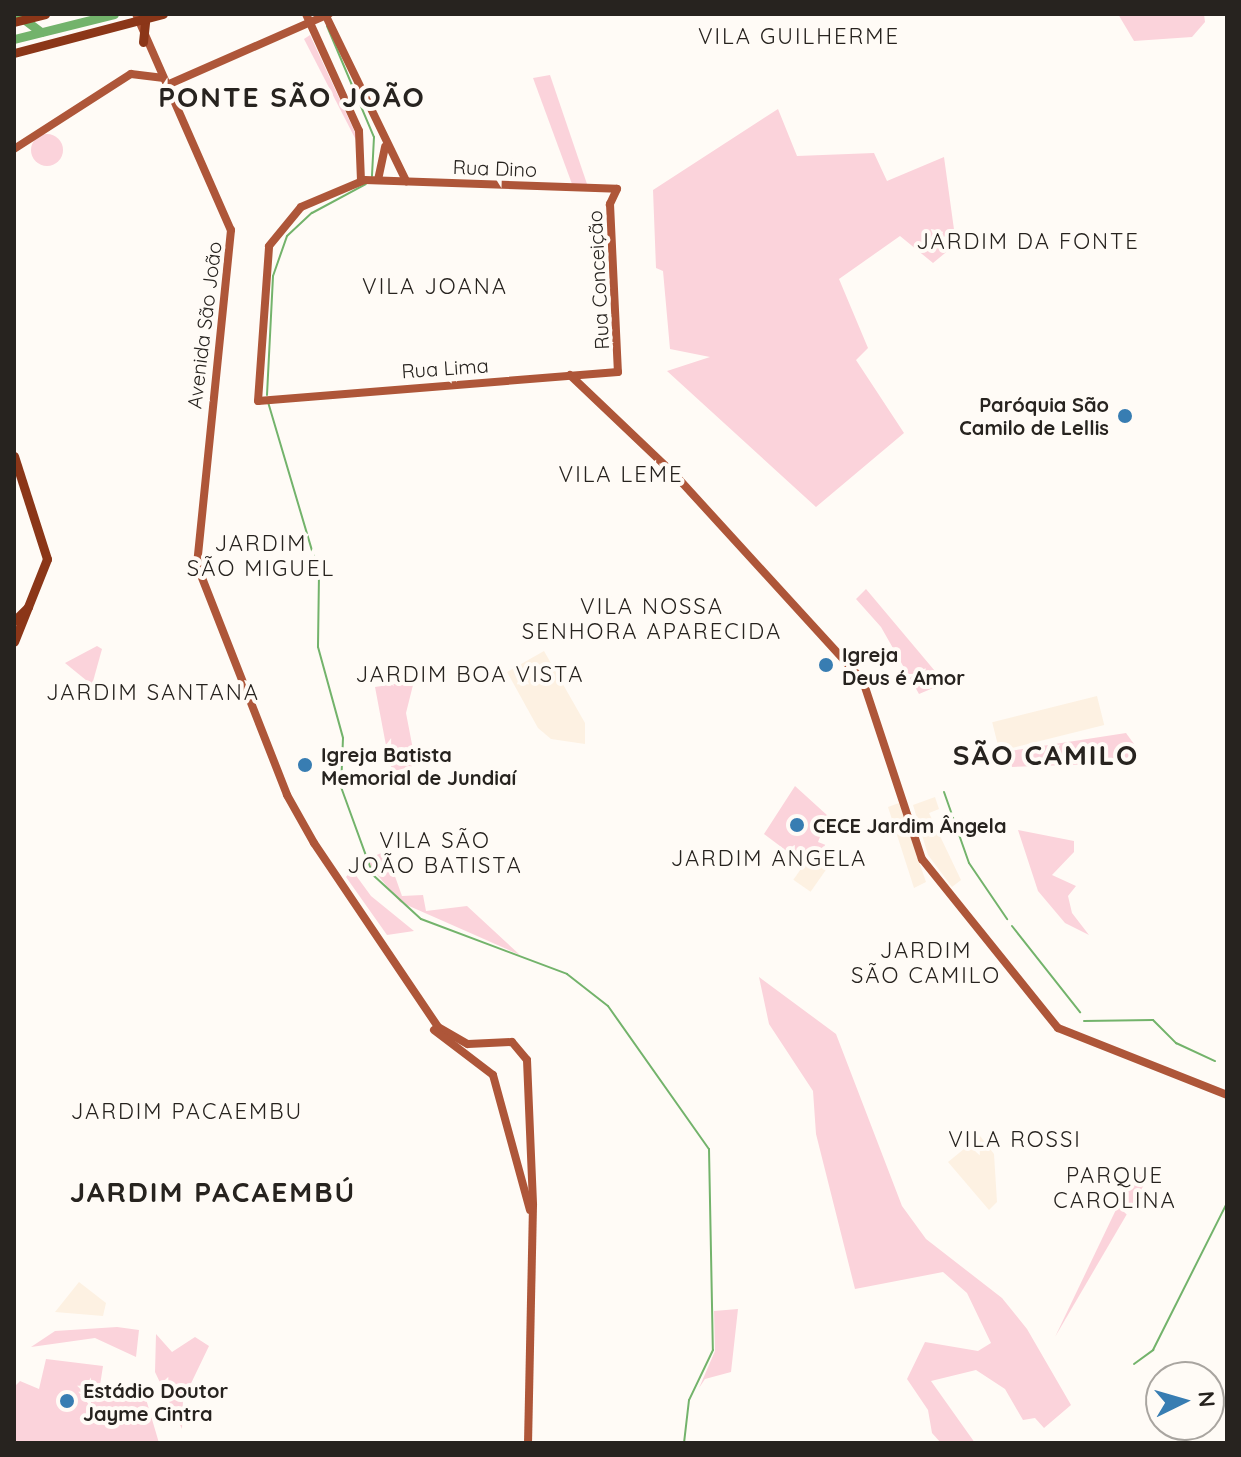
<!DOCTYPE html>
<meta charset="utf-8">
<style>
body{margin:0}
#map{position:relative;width:1241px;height:1457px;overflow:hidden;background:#fffbf6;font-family:Quicksand,sans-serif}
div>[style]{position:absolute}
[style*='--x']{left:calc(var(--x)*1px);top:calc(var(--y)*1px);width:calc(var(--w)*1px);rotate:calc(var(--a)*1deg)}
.built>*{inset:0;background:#fdf1e2;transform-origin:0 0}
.green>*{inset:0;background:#fbd3db}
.round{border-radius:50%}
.stream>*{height:2px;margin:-1px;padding:0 1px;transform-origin:1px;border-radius:1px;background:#73b36b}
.river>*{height:9px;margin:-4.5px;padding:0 4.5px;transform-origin:4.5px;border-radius:4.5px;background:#73b36b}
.secondary>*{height:8px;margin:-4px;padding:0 4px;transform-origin:4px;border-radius:4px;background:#ae5639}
.primary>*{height:9px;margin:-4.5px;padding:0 4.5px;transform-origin:4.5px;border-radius:4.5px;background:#8b3618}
.dots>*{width:22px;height:22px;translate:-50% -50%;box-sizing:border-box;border:4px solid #fffbf6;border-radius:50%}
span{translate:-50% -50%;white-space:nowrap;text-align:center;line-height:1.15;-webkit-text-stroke:8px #fffbf6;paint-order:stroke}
.street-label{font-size:20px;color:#27231f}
.poi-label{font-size:20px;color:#27231f;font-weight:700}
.right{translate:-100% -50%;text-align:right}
.left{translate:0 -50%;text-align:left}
.neighbourhood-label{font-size:22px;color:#27231f;letter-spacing:2px}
.district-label{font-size:28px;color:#27231f;font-weight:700;letter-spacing:2px}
.frame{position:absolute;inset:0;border:16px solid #27231f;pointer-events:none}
.north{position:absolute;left:1145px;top:1361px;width:80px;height:80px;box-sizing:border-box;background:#fffbf6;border:2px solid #a9a5a0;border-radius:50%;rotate:85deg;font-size:22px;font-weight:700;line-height:32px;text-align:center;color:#27231f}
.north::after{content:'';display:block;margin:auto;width:28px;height:36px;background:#387db2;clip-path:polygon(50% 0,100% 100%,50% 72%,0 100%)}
</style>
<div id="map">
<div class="built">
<i style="clip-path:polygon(544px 651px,585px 723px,585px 744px,551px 739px,538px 728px,507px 672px)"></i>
<i style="left:1097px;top:696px;width:30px;height:108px;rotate:76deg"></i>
<i style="clip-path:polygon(935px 797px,939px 809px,929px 813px,961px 880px,952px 887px,928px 855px,913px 805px)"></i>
<i style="clip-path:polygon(899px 803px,926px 882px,914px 888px,888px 807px)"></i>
<i style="left:810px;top:856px;width:21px;height:29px;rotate:35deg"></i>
<i style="clip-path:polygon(980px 1136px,994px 1154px,997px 1202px,989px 1210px,948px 1162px)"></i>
<i style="clip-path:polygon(79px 1282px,106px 1303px,103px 1316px,55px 1312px)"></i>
</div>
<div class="green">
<i style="clip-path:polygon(1118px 14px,1204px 14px,1205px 22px,1192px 37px,1134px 41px)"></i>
<i style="clip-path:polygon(310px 35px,358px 139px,357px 142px,304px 39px)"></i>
<i style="clip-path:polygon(550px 75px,587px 184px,572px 184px,533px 78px)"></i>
<i style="clip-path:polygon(778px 109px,797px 156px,874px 153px,887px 181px,944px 157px,956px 244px,933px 263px,900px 236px,839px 279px,868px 348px,856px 360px,904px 433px,816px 507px,667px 371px,710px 357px,670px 349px,663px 271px,656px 268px,653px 190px)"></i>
<i class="round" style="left:31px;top:134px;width:32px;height:32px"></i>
<i style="clip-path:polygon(866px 589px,945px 683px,919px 694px,881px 627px,856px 599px)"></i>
<i style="clip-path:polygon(97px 646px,102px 649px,92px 685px,65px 663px)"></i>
<i style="clip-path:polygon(414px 681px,406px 713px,416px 765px,391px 772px,375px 687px)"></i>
<i style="clip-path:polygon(1126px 733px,1134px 744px,1126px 763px,1012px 767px,1010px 751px)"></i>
<i style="clip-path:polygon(795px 786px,828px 816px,818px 842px,836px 849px,827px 868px,810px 856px,804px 864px,764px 834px)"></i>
<i style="clip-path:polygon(1018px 830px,1074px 841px,1074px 852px,1052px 875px,1076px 886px,1068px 896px,1072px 913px,1089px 935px,1065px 923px,1038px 891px)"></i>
<i style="clip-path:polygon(386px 851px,402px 896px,423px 895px,426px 911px,467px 906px,520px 955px,400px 902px,365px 860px)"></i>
<i style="clip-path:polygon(352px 870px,371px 896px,414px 931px,387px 935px,346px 877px)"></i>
<i style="clip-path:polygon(759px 977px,836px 1034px,902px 1206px,926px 1239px,1002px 1298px,1027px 1329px,1071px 1405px,1044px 1428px,1035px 1418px,1023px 1420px,1005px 1389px,976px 1370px,931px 1381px,975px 1443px,941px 1443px,932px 1433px,928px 1410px,907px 1379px,925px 1342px,978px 1351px,991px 1343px,967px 1293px,943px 1272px,855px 1289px,816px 1134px,813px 1091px,769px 1024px)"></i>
<i style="clip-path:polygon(1134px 1172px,1148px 1178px,1055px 1337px)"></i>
<i style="clip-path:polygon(738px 1309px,731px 1372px,705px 1379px,699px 1388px,715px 1351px,714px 1311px)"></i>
<i style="clip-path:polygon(117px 1327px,139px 1330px,136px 1357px,95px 1338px,31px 1347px,55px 1331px)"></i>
<i style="clip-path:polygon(156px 1334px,172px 1352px,195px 1337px,209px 1346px,183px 1400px,182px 1429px,155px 1372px)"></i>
<i style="clip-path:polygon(46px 1359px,103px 1366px,98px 1398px,146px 1399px,159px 1443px,14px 1443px,14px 1387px,20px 1381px,39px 1389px)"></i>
</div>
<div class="stream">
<i style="--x:327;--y:26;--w:121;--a:67.1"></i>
<i style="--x:374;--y:137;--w:39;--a:93"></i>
<i style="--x:267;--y:395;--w:119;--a:-87.1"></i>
<i style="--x:273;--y:276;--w:42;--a:-70.7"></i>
<i style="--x:287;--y:236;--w:34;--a:-43"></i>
<i style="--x:312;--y:213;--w:61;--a:-28.2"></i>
<i style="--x:268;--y:402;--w:179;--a:73.5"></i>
<i style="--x:319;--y:574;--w:73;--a:90.8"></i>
<i style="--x:318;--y:647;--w:94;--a:74.6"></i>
<i style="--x:343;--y:738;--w:49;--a:92.3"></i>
<i style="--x:341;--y:787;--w:94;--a:70"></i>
<i style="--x:373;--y:875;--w:65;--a:42.5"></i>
<i style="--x:421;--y:919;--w:156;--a:20.6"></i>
<i style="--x:567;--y:974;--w:52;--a:38"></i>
<i style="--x:608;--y:1006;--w:175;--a:54.8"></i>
<i style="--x:709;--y:1149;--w:201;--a:88.9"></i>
<i style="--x:713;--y:1350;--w:55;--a:115.6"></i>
<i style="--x:689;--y:1400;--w:43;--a:96.6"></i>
<i style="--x:944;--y:792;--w:75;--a:70.6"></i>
<i style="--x:969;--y:863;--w:68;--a:55.8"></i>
<i style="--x:1012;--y:926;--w:110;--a:51.7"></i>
<i style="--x:1084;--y:1021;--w:69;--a:-0.8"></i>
<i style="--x:1153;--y:1020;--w:33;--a:45"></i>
<i style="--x:1176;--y:1043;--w:43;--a:24.8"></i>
<i style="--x:1134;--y:1364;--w:24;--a:-36"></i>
<i style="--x:1153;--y:1350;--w:165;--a:-63.3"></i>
</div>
<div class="river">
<i style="--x:17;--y:14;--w:30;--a:37"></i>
<i style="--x:14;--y:39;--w:103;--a:-14"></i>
</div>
<div class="secondary">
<i style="--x:136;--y:14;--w:236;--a:66.3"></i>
<i style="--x:231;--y:230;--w:337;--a:95.8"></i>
<i style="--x:197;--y:565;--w:247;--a:68.6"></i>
<i style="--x:287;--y:795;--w:55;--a:60.6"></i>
<i style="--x:314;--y:843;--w:222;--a:56"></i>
<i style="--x:438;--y:1027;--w:34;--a:30"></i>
<i style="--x:468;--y:1044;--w:44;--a:-2.6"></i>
<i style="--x:512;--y:1042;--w:23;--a:50"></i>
<i style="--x:527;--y:1060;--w:145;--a:87.6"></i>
<i style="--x:533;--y:1205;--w:238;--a:91.2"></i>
<i style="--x:306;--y:14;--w:128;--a:65.6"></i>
<i style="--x:359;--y:131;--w:49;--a:87.7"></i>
<i style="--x:325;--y:14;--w:186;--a:64.1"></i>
<i style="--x:167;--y:85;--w:177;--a:-23.7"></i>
<i style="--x:14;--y:149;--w:139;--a:-32.7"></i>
<i style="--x:131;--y:74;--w:31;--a:7"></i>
<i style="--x:365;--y:180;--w:252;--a:2"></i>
<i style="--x:617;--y:189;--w:17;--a:115"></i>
<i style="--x:610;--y:204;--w:168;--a:87.3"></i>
<i style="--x:618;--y:372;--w:361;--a:175.4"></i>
<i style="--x:258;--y:401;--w:155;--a:-85.9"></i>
<i style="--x:269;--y:246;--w:50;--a:-50.6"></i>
<i style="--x:301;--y:207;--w:69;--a:-22.9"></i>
<i style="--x:378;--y:180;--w:34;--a:-78"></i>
<i style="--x:570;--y:375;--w:146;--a:43.6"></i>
<i style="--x:676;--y:476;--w:277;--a:47.6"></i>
<i style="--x:863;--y:681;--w:188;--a:71.7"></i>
<i style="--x:922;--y:859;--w:217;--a:51.2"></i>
<i style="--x:1058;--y:1028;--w:182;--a:21.6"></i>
<i style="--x:434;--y:1030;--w:74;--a:37.3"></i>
<i style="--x:493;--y:1075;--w:140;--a:74.7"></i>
</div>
<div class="primary">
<i style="--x:14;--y:22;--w:32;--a:-14"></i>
<i style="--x:143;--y:42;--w:20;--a:-84"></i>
<i style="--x:14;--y:53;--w:154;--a:-14.7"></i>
<i style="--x:14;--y:456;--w:108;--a:72.2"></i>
<i style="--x:47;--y:559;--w:89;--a:111.7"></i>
<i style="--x:14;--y:621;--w:20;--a:-45"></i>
</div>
<div class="dots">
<i style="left:1125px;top:416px;background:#387db2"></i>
<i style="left:826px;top:665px;background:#387db2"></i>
<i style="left:305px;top:765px;background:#387db2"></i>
<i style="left:797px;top:825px;background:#387db2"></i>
<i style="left:67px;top:1401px;background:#387db2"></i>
</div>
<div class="street-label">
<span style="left:495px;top:168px;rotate:2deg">Rua Dino</span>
<span style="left:598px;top:280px;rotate:-93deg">Rua Conceição</span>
<span style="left:204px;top:325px;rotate:-83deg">Avenida São João</span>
<span style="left:445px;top:368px;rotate:-4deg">Rua Lima</span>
</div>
<div class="poi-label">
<span class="right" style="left:1109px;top:416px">Paróquia São<br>Camilo de Lellis</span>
<span class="left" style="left:842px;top:666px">Igreja<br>Deus é Amor</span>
<span class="left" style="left:321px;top:766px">Igreja Batista<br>Memorial de Jundiaí</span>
<span class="left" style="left:813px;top:825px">CECE Jardim Ângela</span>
<span class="left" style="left:83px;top:1402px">Estádio Doutor<br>Jayme Cintra</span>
</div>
<div class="neighbourhood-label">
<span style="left:799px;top:37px">VILA GUILHERME</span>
<span style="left:1028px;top:242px">JARDIM DA FONTE</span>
<span style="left:435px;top:287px">VILA JOANA</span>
<span style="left:621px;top:475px">VILA LEME</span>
<span style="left:261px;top:556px">JARDIM<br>SÃO MIGUEL</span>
<span style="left:652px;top:619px">VILA NOSSA<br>SENHORA APARECIDA</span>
<span style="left:470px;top:675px">JARDIM BOA VISTA</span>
<span style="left:153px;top:693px">JARDIM SANTANA</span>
<span style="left:435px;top:853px">VILA SÃO<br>JOÃO BATISTA</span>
<span style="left:769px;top:859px">JARDIM ANGELA</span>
<span style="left:926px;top:963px">JARDIM<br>SÃO CAMILO</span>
<span style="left:187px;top:1112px">JARDIM PACAEMBU</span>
<span style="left:1015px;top:1140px">VILA ROSSI</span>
<span style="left:1115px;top:1188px">PARQUE<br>CAROLINA</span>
</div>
<div class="district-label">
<span style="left:292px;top:97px">PONTE SÃO JOÃO</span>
<span style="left:1046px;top:755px">SÃO CAMILO</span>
<span style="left:213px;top:1192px">JARDIM PACAEMBÚ</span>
</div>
<div class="frame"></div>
<div class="north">N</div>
</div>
